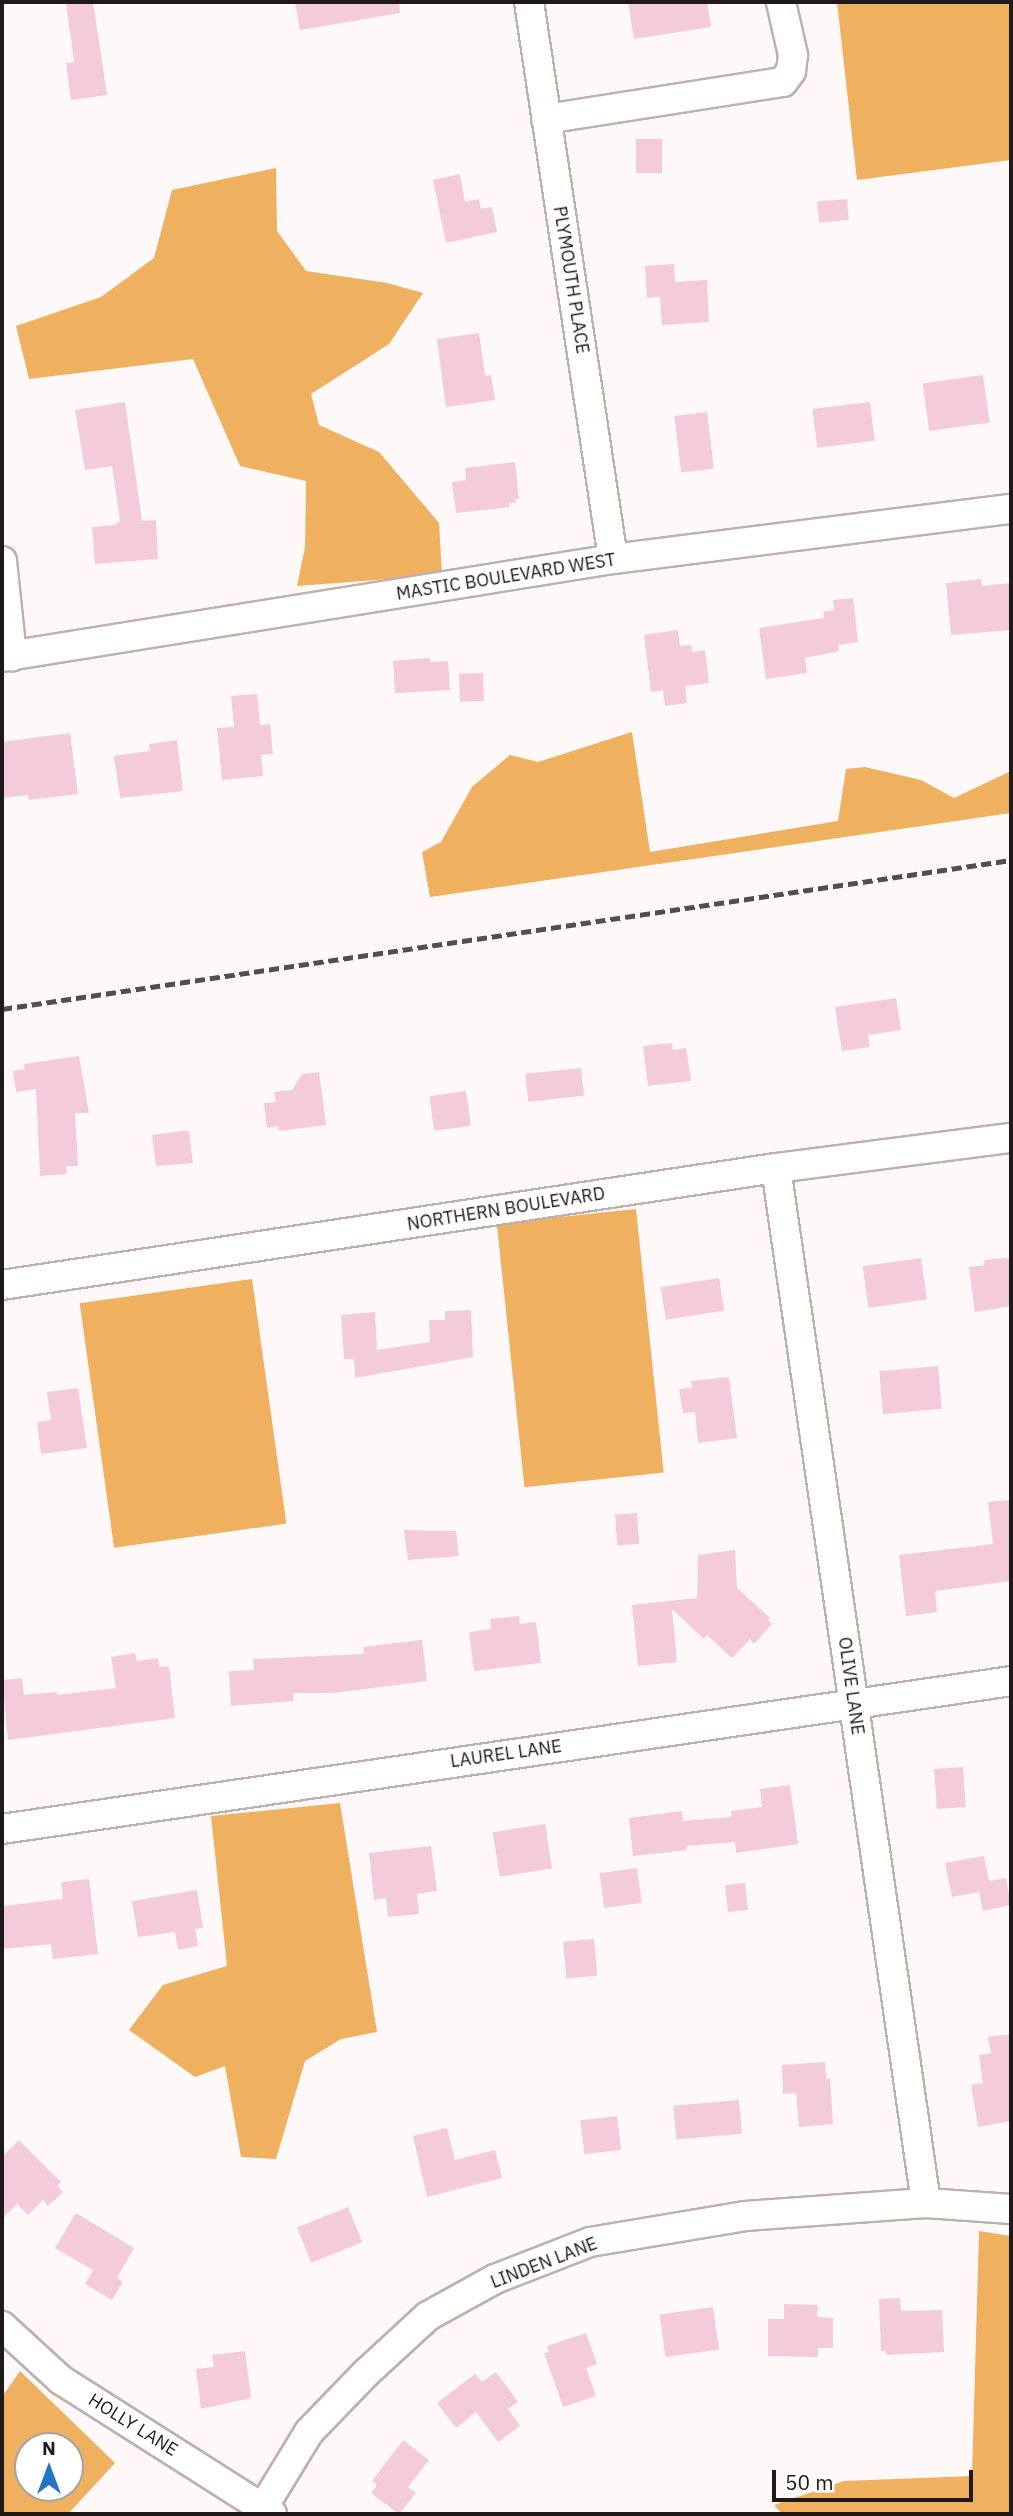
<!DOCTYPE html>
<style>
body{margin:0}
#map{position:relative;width:1013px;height:2516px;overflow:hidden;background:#fff8f8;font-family:"IBM Plex Sans",sans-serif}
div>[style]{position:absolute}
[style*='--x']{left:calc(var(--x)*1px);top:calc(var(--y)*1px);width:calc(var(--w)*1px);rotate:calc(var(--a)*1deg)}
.forest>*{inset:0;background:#efb05f;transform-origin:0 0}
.building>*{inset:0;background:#f4cbda;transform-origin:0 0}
.roads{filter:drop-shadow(2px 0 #bfafaf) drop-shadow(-2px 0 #bfafaf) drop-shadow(0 2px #bfafaf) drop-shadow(0 -2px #bfafaf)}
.minor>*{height:28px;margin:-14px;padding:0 14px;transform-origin:14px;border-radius:14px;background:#fff}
.rail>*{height:5px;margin-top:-2.5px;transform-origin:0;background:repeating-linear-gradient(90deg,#534d4d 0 10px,transparent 0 15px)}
span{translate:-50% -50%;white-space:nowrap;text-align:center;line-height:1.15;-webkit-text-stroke:7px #fff;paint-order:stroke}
.street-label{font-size:18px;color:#1f1919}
.frame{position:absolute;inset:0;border:4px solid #1f1919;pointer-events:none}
.north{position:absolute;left:14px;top:2432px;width:70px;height:70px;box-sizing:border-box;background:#fff;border:2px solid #a5a3a3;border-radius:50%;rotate:0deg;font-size:19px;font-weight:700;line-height:28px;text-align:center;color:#1f1919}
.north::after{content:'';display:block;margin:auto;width:24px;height:32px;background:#2574c4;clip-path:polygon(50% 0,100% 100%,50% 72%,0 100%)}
.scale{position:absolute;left:772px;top:2470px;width:201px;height:32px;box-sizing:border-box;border:4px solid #1f1919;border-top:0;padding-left:9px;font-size:21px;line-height:24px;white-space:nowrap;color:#1f1919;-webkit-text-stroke:5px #fff;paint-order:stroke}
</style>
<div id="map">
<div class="forest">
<i style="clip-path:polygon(837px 2px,1011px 2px,1011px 160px,857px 180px)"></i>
<i style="clip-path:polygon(276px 168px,277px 231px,306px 271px,387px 283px,423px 293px,389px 344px,311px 394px,319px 425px,379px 452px,439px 523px,442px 575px,297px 586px,305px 547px,306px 481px,240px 466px,193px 359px,29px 379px,16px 326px,101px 297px,154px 258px,172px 190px)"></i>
<i style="clip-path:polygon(632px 732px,650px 852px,838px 821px,846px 769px,865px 767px,921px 780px,954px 798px,1011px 771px,1011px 813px,430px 897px,422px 852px,441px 842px,472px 787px,510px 755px,538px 762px)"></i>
<i style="left:636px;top:1209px;width:265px;height:140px;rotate:84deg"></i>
<i style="left:252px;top:1279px;width:247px;height:174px;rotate:82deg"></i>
<i style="clip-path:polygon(340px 1803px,377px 2032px,341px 2039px,305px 2061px,276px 2159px,241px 2157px,225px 2066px,195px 2077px,129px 2030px,163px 1985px,227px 1966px,211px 1816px)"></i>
<i style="clip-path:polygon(979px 2231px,1011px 2236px,1011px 2514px,782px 2514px,774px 2505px,844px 2481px,972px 2476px)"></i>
<i style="clip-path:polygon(evenodd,20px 2371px,115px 2463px,68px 2514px,2px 2514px,2px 2397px,20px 2371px,28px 2446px,70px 2446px,70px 2488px,28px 2488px,28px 2446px)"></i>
</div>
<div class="building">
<i style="clip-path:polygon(66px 2px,93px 2px,107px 95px,71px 100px,66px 63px,74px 62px)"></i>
<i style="clip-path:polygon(295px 2px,399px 2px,400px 13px,300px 30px)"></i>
<i style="clip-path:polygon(628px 2px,707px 2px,711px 27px,634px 39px)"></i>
<i style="left:636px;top:139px;width:26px;height:34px"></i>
<i style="clip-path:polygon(460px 174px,465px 202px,479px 199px,481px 209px,492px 207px,497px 232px,446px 243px,433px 180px)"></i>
<i style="left:847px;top:199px;width:21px;height:30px;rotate:85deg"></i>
<i style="clip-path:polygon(674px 264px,675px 282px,707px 280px,709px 322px,662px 325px,660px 297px,647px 298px,645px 266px)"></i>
<i style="clip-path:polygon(479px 333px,485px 376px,491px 375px,495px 400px,446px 407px,437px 339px)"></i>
<i style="left:983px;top:375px;width:48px;height:61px;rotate:82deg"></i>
<i style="clip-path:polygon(125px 402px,142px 521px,156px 520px,158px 559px,95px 564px,92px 527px,115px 525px,120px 521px,112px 466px,85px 470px,75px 410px)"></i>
<i style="left:870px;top:402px;width:39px;height:58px;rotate:83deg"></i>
<i style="left:707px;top:412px;width:57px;height:33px;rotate:83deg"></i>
<i style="clip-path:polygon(515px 462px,519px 499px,515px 499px,516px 503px,509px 503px,510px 507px,456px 513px,452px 482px,466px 480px,465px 468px)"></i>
<i style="clip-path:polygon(981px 579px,982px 586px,1011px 583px,1011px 630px,951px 635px,946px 583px)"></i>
<i style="clip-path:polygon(853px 598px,858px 642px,838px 645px,839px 651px,805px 658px,807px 673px,766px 679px,759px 628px,824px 618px,823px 612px,834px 610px,833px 600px)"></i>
<i style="clip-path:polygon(678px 630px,680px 646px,691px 645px,692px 652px,705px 650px,709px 683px,685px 686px,687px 703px,665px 706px,663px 690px,651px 692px,644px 635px)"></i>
<i style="clip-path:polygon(430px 658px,430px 662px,448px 661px,450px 690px,395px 693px,393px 661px)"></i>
<i style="left:483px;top:673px;width:28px;height:24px;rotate:88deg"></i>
<i style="clip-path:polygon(257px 694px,260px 725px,270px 724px,273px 754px,261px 755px,263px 776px,222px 780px,217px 728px,234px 727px,231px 696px)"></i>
<i style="clip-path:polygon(70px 733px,78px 794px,29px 800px,28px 795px,2px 798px,2px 742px)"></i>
<i style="clip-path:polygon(177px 740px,183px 791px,120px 798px,114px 756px,150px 751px,149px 744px)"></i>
<i style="clip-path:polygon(896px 998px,901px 1030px,868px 1035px,870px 1047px,842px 1051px,835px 1007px)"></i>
<i style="clip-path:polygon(672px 1043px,673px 1050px,686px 1048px,691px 1081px,648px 1086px,643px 1046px)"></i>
<i style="clip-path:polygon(79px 1056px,89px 1113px,75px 1113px,78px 1166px,66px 1166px,67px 1174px,40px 1176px,36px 1089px,16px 1092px,13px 1071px,25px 1069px,24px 1064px)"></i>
<i style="left:581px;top:1068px;width:28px;height:56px;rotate:84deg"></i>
<i style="clip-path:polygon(319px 1072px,326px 1125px,279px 1131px,278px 1126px,267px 1128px,264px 1103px,276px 1102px,274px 1092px,292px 1090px,302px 1074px)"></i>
<i style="left:466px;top:1091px;width:35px;height:37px;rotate:82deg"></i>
<i style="clip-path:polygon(182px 1131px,189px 1131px,193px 1163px,156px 1166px,152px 1135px)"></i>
<i style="left:921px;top:1258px;width:42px;height:59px;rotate:82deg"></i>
<i style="clip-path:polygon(1005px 1258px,1011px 1259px,1011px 1306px,975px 1312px,969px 1267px,985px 1265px,984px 1260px)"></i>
<i style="left:719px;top:1278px;width:33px;height:59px;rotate:81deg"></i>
<i style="clip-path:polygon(471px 1310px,473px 1357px,355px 1378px,354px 1359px,344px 1359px,341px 1315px,375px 1312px,377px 1350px,430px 1342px,429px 1320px,445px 1320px,445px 1311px)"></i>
<i style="left:938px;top:1366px;width:43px;height:59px;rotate:85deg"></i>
<i style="clip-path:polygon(729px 1377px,737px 1438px,698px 1443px,695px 1412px,683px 1413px,679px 1389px,692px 1388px,691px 1381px)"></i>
<i style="clip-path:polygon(78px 1388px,87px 1448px,41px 1454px,37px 1422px,51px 1420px,47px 1392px)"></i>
<i style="clip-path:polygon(1011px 1500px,1011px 1581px,935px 1591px,937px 1612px,906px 1616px,899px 1555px,993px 1544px,988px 1502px)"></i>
<i style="left:637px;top:1513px;width:31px;height:22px;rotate:86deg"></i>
<i style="clip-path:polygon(404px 1530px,456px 1531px,459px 1556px,408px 1560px)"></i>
<i style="clip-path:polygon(735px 1550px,737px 1588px,770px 1618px,768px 1620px,772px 1624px,754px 1644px,750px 1639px,732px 1658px,707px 1635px,704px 1639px,672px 1609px,677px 1662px,638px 1666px,632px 1605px,697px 1598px,698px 1555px)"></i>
<i style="clip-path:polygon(519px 1616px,520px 1624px,536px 1622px,541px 1663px,474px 1671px,469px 1632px,491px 1629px,490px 1619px)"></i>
<i style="clip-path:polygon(422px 1640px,427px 1681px,334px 1693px,293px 1693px,293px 1701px,231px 1706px,229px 1671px,254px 1670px,253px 1659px,364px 1654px,363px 1647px)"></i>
<i style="clip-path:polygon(135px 1653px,137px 1661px,158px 1658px,159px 1667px,169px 1666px,175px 1718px,8px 1740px,2px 1680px,22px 1678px,24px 1695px,57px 1692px,57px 1695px,116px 1688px,111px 1657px)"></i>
<i style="left:963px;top:1767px;width:40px;height:29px;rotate:86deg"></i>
<i style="clip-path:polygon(790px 1785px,798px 1844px,736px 1853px,735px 1842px,686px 1846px,687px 1850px,633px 1856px,629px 1818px,682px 1811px,683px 1821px,732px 1817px,731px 1811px,762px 1807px,760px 1789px)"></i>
<i style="left:545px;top:1824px;width:45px;height:53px;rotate:81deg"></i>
<i style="clip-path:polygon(431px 1846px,437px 1891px,417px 1894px,419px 1914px,388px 1917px,386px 1898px,374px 1900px,369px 1853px)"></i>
<i style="clip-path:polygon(984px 1856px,989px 1881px,1006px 1878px,1011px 1905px,983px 1911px,979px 1892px,952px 1897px,945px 1863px)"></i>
<i style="left:637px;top:1868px;width:35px;height:38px;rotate:82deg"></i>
<i style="clip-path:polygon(89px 1879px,98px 1954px,53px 1959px,51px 1944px,2px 1949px,2px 1906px,63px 1899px,61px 1882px)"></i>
<i style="left:745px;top:1883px;width:27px;height:20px;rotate:84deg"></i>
<i style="clip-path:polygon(197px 1890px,203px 1928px,195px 1929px,198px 1946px,178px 1950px,175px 1932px,138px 1937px,132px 1901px)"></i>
<i style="left:594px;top:1939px;width:37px;height:31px;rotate:85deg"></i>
<i style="clip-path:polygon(1011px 2034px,1011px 2121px,978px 2127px,971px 2085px,983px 2083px,979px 2055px,991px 2053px,988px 2037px)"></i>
<i style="clip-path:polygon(825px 2062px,826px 2079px,830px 2078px,833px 2124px,799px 2127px,796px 2093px,783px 2094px,782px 2065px)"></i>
<i style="left:739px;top:2100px;width:34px;height:66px;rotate:85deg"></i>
<i style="left:617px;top:2116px;width:34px;height:37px;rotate:83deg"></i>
<i style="clip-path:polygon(447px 2128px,455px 2160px,495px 2150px,502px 2178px,427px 2197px,413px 2136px)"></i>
<i style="clip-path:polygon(19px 2140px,61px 2182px,57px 2186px,63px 2192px,48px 2206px,43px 2200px,28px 2215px,17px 2204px,2px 2219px,2px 2157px)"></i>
<i style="left:348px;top:2207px;width:38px;height:55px;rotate:68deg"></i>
<i style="clip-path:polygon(76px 2213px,134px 2248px,117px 2278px,123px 2282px,112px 2300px,85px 2284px,93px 2270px,55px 2248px)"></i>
<i style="clip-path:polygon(900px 2298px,901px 2311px,942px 2310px,944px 2352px,886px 2355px,886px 2351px,881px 2351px,879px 2299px)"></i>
<i style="clip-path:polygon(784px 2304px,818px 2305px,817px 2317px,833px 2318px,833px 2348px,818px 2348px,818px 2357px,768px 2356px,768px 2319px,784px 2319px)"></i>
<i style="left:713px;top:2307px;width:43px;height:54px;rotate:82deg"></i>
<i style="clip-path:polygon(586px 2333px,597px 2364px,586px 2368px,596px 2396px,563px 2407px,544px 2353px,549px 2352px,547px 2346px)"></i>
<i style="clip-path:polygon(245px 2351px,251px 2398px,201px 2409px,196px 2369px,214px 2367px,212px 2355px)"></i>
<i style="clip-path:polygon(496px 2372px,518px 2402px,508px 2409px,520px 2426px,498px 2442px,476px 2412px,456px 2428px,437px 2403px,475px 2374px,482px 2382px)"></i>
<i style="clip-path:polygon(403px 2440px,429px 2460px,408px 2487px,416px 2493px,399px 2514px,371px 2493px,377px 2485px,372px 2481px)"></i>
</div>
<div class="roads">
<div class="minor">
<i style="--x:529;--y:2;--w:563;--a:81.42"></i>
<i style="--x:546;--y:119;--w:240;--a:-8.9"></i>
<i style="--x:783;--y:82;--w:14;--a:-54"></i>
<i style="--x:791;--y:71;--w:16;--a:-83"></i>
<i style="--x:793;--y:55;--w:54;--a:-102.8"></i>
<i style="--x:2;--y:561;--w:96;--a:84"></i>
<i style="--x:2;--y:657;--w:619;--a:-9.11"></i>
<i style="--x:613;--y:559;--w:401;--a:-7.2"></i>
<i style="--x:776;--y:1168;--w:1046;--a:81.75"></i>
<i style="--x:2;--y:1285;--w:783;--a:-8.6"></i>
<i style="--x:776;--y:1168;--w:237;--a:-7.3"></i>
<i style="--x:2;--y:1829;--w:1020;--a:-8.34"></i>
<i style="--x:2;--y:2326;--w:80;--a:42.5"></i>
<i style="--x:61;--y:2380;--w:250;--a:32.4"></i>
<i style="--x:259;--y:2514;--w:96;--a:-58.6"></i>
<i style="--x:309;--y:2432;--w:82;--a:-46"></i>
<i style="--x:366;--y:2373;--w:84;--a:-42.6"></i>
<i style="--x:428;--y:2316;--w:77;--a:-28.9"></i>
<i style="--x:495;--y:2279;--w:102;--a:-21.3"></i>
<i style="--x:590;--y:2242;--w:157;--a:-9.5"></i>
<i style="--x:745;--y:2216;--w:181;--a:-4.1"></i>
<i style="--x:926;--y:2203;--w:85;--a:4"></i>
</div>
</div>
<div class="rail">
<i style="--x:2;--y:1009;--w:1020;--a:-8.4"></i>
</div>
<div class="street-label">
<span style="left:571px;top:280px;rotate:81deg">PLYMOUTH PLACE</span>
<span style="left:506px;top:577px;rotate:-9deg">MASTIC BOULEVARD WEST</span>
<span style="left:506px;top:1209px;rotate:-9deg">NORTHERN BOULEVARD</span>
<span style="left:851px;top:1686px;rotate:82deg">OLIVE LANE</span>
<span style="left:506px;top:1754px;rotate:-8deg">LAUREL LANE</span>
<span style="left:544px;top:2263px;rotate:-21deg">LINDEN LANE</span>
<span style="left:133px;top:2425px;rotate:32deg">HOLLY LANE</span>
</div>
<div class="frame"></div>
<div class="north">N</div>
<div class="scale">50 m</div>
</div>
